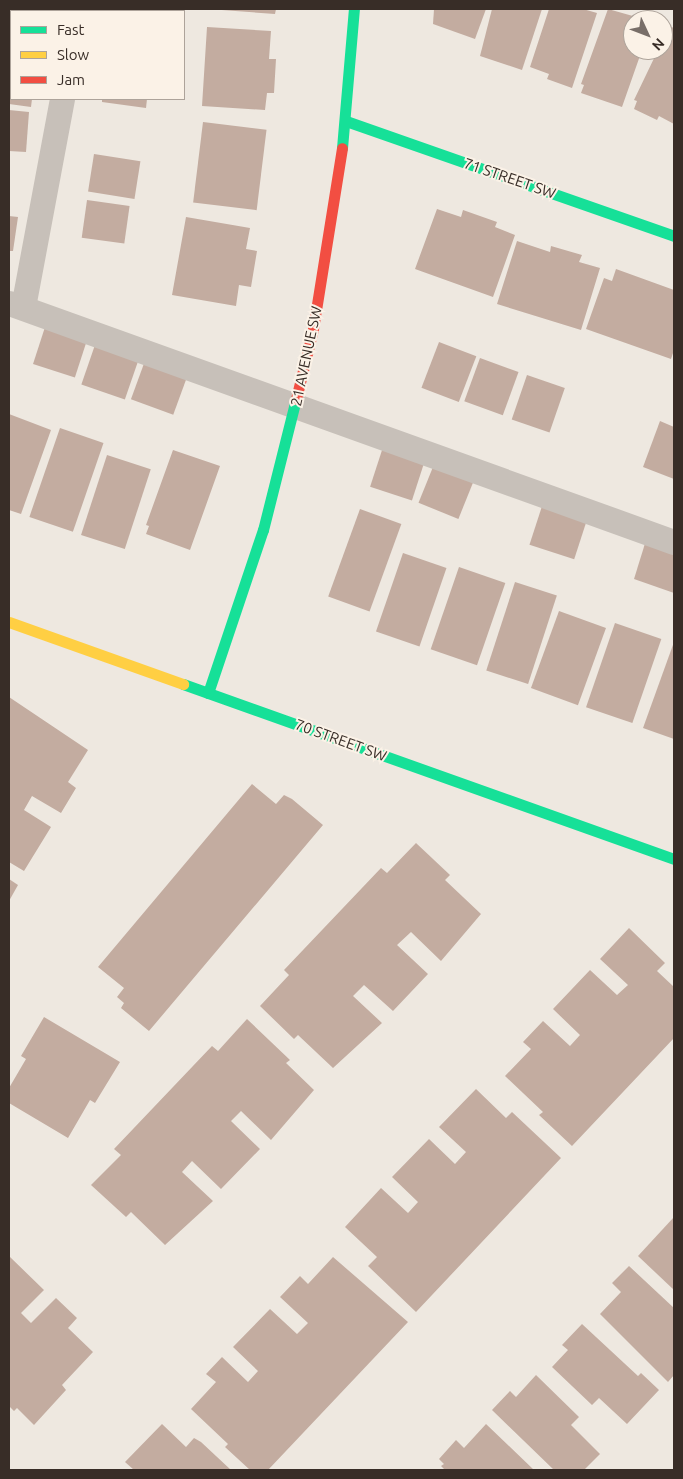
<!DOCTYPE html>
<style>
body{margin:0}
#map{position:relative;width:683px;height:1479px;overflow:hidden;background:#eee8e0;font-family:Ubuntu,sans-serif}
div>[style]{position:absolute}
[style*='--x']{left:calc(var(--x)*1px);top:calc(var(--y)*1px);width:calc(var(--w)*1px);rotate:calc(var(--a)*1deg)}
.building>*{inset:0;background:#c3aca0;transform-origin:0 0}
.lane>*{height:25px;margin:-12.5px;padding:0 12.5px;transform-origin:12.5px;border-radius:12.5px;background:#c7c0b9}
.fast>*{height:11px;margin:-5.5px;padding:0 5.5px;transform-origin:5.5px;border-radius:5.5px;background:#16e098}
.slow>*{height:11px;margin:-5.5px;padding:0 5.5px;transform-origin:5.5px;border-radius:5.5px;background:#ffcf43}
.jam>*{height:11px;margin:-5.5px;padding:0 5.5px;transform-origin:5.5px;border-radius:5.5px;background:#f24e42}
span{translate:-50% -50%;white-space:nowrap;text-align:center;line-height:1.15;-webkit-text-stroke:4px #fbf2e7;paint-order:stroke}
.street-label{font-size:15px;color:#382d27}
.frame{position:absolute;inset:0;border:10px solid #382d27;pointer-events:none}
.legend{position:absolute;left:10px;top:10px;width:175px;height:90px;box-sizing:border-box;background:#fbf2e7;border:1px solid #ada39a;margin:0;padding:6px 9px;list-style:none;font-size:15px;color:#382d27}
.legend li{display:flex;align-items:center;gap:10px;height:25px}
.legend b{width:25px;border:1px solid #ada39a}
.north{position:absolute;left:623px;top:10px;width:50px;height:50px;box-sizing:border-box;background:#fbf2e7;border:1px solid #ada39a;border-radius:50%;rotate:133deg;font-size:14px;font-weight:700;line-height:20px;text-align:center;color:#382d27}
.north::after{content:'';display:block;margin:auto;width:18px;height:22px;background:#786e68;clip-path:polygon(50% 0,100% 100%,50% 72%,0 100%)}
</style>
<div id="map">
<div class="building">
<i style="clip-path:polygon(9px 9px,41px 10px,11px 11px,11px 48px)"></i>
<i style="clip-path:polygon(208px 9px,276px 9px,275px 14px)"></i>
<i style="clip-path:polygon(434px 9px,486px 9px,475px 39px,433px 24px)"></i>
<i style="clip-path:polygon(492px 9px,542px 9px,522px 70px,480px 56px)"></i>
<i style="clip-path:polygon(549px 9px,583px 9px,597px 13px,572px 88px,547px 79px,549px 74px,530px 67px)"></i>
<i style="clip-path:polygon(608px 9px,647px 20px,633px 20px,633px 50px,642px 50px,622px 107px,581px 93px,584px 85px,581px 84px)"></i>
<i style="clip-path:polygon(669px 26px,674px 28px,674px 124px,659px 116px,657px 120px,634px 109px,637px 101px,634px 100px,658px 50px,663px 50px,663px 39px)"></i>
<i style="clip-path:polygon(207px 27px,271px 31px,269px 59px,276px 59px,274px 93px,267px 93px,265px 110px,202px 106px)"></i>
<i style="clip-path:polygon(9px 65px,11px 99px,32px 99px,31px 107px,9px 104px)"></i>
<i style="clip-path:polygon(102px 99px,147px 99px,146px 108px,102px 102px)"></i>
<i style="clip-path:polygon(9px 110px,29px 112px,26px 152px,9px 151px)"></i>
<i style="left:203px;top:122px;width:64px;height:81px;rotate:7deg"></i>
<i style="left:94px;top:154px;width:47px;height:38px;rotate:9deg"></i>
<i style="left:87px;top:200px;width:43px;height:38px;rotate:8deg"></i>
<i style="clip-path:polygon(437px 209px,461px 217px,463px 210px,497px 222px,495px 227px,515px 235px,493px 297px,415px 269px)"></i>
<i style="clip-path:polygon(9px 216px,18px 217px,13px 251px,9px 251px)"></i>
<i style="clip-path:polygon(186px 217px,250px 228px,246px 249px,257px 251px,251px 287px,239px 285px,236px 306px,172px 295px)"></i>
<i style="clip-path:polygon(517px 241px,550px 252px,551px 246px,582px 255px,579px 262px,600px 268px,581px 330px,497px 304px)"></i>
<i style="clip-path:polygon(616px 269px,674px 290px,674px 350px,671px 359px,586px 329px,604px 278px,612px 281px)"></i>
<i style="left:46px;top:324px;width:44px;height:42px;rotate:18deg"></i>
<i style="left:96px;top:342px;width:46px;height:45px;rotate:19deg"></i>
<i style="left:439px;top:342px;width:40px;height:49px;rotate:21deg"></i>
<i style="left:146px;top:358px;width:45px;height:44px;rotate:20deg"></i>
<i style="left:480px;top:358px;width:41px;height:46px;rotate:20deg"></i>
<i style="left:527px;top:375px;width:40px;height:47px;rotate:19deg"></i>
<i style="clip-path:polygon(9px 414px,51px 430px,21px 514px,9px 510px)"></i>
<i style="clip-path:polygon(660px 421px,674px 427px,674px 479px,643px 467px)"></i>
<i style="left:60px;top:428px;width:46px;height:94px;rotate:19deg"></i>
<i style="left:384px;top:444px;width:44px;height:45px;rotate:18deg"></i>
<i style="clip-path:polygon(173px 450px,220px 466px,190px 550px,146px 534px,149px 526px,146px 525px)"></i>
<i style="left:107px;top:455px;width:46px;height:84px;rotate:18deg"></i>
<i style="left:435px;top:462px;width:43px;height:44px;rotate:22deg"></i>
<i style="left:544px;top:500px;width:47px;height:47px;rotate:18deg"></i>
<i style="left:360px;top:509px;width:44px;height:93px;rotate:20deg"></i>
<i style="clip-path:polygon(647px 537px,674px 546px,674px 593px,634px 579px)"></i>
<i style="left:403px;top:553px;width:46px;height:83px;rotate:19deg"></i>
<i style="left:459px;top:567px;width:49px;height:87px;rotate:19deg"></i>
<i style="left:515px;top:582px;width:44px;height:93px;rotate:18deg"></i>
<i style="left:559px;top:611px;width:50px;height:82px;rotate:20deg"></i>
<i style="left:615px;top:623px;width:49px;height:89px;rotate:19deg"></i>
<i style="clip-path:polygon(674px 642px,674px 739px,643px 728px)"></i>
<i style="clip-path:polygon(9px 697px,88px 750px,68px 782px,76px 788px,61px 813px,32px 796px,24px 810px,51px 827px,24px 871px,9px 862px)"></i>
<i style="clip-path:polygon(252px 784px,276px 804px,284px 795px,292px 799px,323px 825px,149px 1031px,121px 1008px,124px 1003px,117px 997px,124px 988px,98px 967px)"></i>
<i style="clip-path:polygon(416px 843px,450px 875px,445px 880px,481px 914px,441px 961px,411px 932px,397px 945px,428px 974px,393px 1011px,364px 985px,353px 996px,382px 1023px,333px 1068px,298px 1035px,294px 1039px,260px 1006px,289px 975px,284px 970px,381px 868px,387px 873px)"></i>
<i style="clip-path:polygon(9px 879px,18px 885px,9px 901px)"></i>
<i style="clip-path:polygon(629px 928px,665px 963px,657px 971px,674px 987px,674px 1038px,572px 1146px,539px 1115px,543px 1112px,505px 1076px,531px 1049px,523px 1042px,543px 1021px,570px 1046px,580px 1035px,553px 1009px,590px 970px,617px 995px,628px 985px,600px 959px)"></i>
<i style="clip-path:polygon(44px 1017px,120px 1062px,95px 1103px,90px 1100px,68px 1138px,9px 1103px,9px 1088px,26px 1059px,21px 1056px)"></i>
<i style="clip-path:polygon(247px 1019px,290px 1060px,286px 1063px,314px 1090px,271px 1140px,241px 1111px,231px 1121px,260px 1149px,221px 1189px,192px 1161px,182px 1172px,213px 1201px,165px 1245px,131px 1212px,126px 1217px,91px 1185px,121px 1155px,114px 1149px,212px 1046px,218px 1051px)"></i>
<i style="clip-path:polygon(476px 1089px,506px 1118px,512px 1112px,561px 1158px,416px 1312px,368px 1266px,377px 1257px,345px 1227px,381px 1188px,408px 1213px,418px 1202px,392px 1177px,429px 1139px,455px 1164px,466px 1152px,439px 1127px)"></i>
<i style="clip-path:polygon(674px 1217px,674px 1290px,638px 1256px)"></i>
<i style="clip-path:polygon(9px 1256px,44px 1290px,21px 1313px,31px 1323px,56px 1298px,77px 1318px,68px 1328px,93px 1352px,62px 1385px,66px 1390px,34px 1425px,17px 1408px,14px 1411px,9px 1406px)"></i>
<i style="clip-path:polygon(333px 1257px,408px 1322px,268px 1470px,250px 1470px,225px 1447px,228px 1444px,191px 1409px,216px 1382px,206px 1374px,222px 1357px,248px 1382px,258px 1371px,233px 1347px,270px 1309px,297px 1334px,308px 1323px,280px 1297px,300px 1276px,308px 1284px)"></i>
<i style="clip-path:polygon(629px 1266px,674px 1308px,674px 1375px,668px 1382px,600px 1314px,621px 1292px,612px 1283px)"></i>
<i style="clip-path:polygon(582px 1324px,638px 1376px,641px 1373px,659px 1390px,627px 1424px,599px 1398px,592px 1405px,552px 1367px,568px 1350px,562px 1345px)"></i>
<i style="clip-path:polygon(536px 1375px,579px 1417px,571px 1425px,600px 1454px,584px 1470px,554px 1470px,492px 1410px,510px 1391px,516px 1397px)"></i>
<i style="clip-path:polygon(162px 1424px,186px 1447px,194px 1438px,201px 1442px,231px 1470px,134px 1470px,125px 1462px)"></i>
<i style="clip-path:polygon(486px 1424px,534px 1470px,445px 1470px,441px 1466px,444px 1464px,439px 1459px,456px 1440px,464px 1448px)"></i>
</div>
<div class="lane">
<i style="--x:71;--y:11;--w:2;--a:-90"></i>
<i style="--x:9;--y:303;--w:707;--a:19.77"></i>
<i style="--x:23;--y:307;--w:212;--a:-79.4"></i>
</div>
<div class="fast">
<i style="--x:346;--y:121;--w:348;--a:19.3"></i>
<i style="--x:342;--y:148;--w:140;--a:-85.1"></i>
<i style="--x:183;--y:684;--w:521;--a:19.62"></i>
<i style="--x:208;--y:693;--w:172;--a:-71.4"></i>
<i style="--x:263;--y:530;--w:135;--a:-75.9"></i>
</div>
<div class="slow">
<i style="--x:9;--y:622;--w:185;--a:19.6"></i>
</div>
<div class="jam">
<i style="--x:296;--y:399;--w:72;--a:-76.3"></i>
<i style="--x:313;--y:329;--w:183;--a:-80.9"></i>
</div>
<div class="street-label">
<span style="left:510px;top:178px;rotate:19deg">71 STREET SW</span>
<span style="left:306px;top:356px;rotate:-78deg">21 AVENUE SW</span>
<span style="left:341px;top:740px;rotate:20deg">70 STREET SW</span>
</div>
<div class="frame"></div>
<ul class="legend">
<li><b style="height:6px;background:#16e098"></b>Fast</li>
<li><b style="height:6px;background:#ffcf43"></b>Slow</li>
<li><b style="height:6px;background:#f24e42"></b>Jam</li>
</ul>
<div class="north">N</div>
</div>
